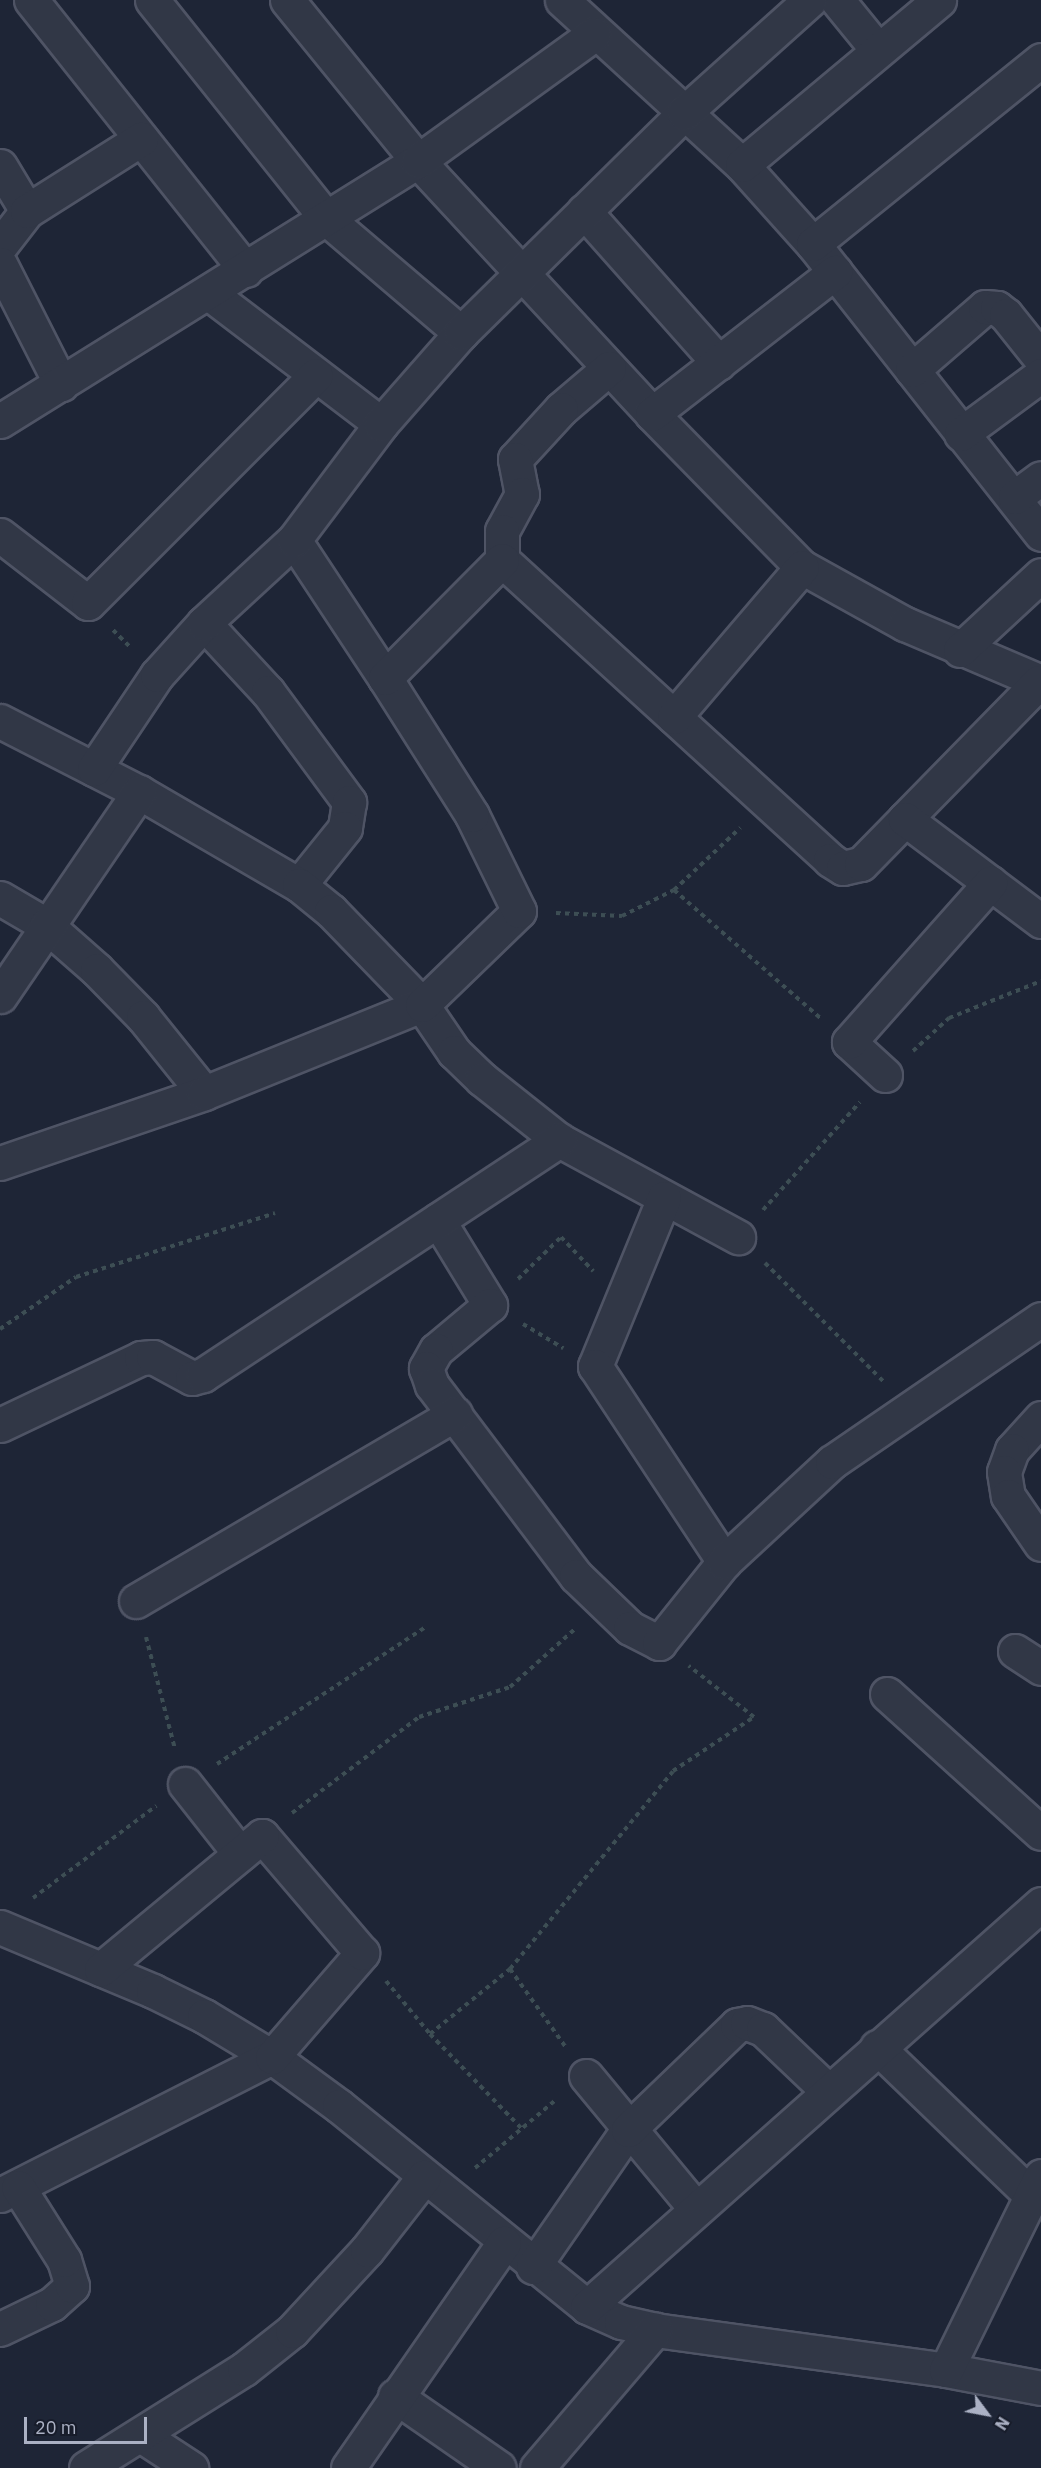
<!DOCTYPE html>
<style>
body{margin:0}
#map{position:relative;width:1041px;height:2468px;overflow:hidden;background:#1e2536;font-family:"IBM Plex Sans",sans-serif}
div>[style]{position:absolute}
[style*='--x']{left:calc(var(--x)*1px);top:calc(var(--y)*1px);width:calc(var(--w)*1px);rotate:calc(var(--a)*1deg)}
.path>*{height:4px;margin-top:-2px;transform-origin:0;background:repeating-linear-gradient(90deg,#3d4e54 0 4.5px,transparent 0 9px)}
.roads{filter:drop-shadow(2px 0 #4f5465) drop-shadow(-2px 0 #4f5465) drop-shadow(0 2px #4f5465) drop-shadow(0 -2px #4f5465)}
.minor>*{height:33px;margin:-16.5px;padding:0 16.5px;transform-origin:16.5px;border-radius:16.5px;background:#313746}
span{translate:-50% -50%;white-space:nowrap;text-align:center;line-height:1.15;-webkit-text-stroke:4.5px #171c2a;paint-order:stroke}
.north{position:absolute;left:957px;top:2384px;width:60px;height:60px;-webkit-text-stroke:4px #171c2a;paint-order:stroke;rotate:122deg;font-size:16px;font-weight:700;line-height:24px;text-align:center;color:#abb1c4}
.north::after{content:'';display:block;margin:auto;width:21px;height:27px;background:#abb1c4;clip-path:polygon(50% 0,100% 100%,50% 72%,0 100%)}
.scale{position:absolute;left:24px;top:2417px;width:123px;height:27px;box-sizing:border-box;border:3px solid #abb1c4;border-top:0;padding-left:8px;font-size:18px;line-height:21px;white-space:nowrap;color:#abb1c4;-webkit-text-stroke:4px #171c2a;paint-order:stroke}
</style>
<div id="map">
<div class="path">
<i style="--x:113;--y:630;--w:25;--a:45"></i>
<i style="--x:674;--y:890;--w:194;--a:41.2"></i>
<i style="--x:556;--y:913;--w:66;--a:2.6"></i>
<i style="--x:622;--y:916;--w:58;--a:-26.6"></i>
<i style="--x:674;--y:890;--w:91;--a:-43.2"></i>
<i style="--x:913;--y:1051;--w:49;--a:-42.5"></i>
<i style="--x:949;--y:1018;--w:99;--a:-21.9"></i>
<i style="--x:763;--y:1210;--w:145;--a:-48.1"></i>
<i style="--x:765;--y:1263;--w:167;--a:45"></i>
<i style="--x:518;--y:1279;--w:60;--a:-44.3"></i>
<i style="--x:561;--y:1237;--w:47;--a:46.7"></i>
<i style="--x:523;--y:1324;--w:47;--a:31"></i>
<i style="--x:0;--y:1329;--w:92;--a:-34.4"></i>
<i style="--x:76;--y:1277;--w:209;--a:-17.8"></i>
<i style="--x:146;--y:1637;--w:116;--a:75.5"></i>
<i style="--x:217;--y:1764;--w:248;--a:-33.3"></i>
<i style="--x:292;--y:1813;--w:159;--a:-37.1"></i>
<i style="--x:419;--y:1717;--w:96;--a:-18.2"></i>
<i style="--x:510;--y:1687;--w:89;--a:-41.8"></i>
<i style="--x:33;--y:1898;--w:154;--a:-36.8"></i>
<i style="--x:510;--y:1969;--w:95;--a:54.5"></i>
<i style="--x:386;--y:1981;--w:69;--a:50.3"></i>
<i style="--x:430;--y:2034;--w:131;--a:45.9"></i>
<i style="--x:430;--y:2034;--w:103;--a:-39.1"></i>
<i style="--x:510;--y:1969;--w:256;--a:-50.5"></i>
<i style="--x:673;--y:1771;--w:97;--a:-33.7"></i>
<i style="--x:754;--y:1717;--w:83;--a:-141.9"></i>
<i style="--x:475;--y:2168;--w:107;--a:-40.1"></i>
</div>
<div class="roads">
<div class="minor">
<i style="--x:31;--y:0;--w:345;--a:51.5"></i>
<i style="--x:152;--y:0;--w:280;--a:51.4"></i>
<i style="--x:327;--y:219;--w:176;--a:40.4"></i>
<i style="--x:287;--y:0;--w:208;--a:50.9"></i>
<i style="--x:418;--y:161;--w:345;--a:47.2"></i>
<i style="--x:652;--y:414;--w:214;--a:45.6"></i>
<i style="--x:802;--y:567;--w:118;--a:29"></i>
<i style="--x:905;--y:624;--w:148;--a:23.1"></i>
<i style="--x:562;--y:0;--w:244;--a:42.5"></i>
<i style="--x:742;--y:165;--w:106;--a:48.1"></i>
<i style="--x:813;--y:244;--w:369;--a:51.8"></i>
<i style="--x:837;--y:0;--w:63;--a:50.8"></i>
<i style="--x:742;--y:165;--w:257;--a:-39.9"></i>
<i style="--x:0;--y:166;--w:52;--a:59"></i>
<i style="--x:584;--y:211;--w:203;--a:48.4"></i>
<i style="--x:813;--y:244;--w:293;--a:-38.9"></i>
<i style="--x:0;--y:246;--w:44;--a:-52.4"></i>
<i style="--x:27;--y:211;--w:135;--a:-32.3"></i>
<i style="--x:0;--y:264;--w:135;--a:63.1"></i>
<i style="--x:209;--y:293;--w:216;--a:37.3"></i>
<i style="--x:609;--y:368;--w:63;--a:139.5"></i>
<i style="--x:561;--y:409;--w:68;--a:132.6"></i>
<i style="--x:515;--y:459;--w:36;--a:79"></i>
<i style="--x:522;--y:494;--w:42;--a:118.4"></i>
<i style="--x:502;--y:531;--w:29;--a:90"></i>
<i style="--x:502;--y:560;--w:445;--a:42.4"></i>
<i style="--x:830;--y:860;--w:15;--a:32"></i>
<i style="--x:843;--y:868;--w:18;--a:-13"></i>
<i style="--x:861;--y:864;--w:63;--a:-45.6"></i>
<i style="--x:912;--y:370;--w:96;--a:-40.8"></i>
<i style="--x:985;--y:307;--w:12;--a:5"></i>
<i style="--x:997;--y:308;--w:11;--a:38"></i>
<i style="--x:1006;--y:315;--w:56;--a:51.5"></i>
<i style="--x:652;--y:414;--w:232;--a:-37.8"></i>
<i style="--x:0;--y:421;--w:492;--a:-31.9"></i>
<i style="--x:418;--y:161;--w:217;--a:-35.8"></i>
<i style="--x:961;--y:434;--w:99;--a:-36.4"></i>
<i style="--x:1015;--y:497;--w:32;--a:-36"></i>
<i style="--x:0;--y:535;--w:111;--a:37.7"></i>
<i style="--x:88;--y:603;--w:322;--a:-45"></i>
<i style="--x:294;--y:540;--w:165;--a:56.6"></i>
<i style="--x:204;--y:623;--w:94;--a:47.2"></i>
<i style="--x:268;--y:692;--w:137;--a:53.6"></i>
<i style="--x:349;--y:802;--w:26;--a:99"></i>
<i style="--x:345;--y:828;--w:73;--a:128.9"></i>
<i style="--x:960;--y:650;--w:110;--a:-42.8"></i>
<i style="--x:1039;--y:682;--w:192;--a:134.4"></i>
<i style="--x:905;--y:819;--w:170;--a:36.9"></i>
<i style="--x:674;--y:717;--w:197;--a:-49.5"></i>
<i style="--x:0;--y:721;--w:156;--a:27.1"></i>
<i style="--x:139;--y:792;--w:185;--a:30.2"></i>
<i style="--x:299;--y:885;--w:41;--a:39.1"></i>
<i style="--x:331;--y:911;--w:131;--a:45.9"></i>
<i style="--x:422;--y:1005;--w:57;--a:55.8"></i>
<i style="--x:454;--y:1052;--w:39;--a:44"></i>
<i style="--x:482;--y:1079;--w:98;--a:38.4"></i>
<i style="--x:559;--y:1140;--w:204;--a:28.5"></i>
<i style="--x:94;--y:769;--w:113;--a:-56.2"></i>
<i style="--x:157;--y:675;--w:70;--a:-47.9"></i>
<i style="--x:204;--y:623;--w:122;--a:-42.7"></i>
<i style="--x:294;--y:540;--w:145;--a:-53.1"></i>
<i style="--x:381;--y:424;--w:121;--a:-48.7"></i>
<i style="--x:461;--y:333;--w:313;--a:-44.6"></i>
<i style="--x:684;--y:113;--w:169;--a:-41.9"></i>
<i style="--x:0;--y:898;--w:53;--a:30.4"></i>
<i style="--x:46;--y:925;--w:68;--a:41.4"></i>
<i style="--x:97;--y:970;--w:66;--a:45.6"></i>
<i style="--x:143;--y:1017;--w:97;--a:51.2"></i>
<i style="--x:0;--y:996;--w:247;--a:-55.7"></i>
<i style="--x:885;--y:1075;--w:49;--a:-137.5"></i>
<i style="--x:849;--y:1042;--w:213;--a:-48.4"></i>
<i style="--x:0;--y:1163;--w:216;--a:-18.9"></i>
<i style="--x:204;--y:1093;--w:235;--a:-22"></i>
<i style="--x:422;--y:1005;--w:135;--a:-44.1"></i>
<i style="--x:519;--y:911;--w:107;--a:-116.1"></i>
<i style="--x:472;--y:815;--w:162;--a:-122.4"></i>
<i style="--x:385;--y:678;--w:166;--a:-45.2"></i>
<i style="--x:664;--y:1198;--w:182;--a:112.3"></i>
<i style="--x:595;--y:1366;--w:235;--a:56.6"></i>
<i style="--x:438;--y:1220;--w:100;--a:58.5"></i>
<i style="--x:490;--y:1305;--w:70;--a:140.2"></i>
<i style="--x:436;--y:1350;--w:21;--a:119"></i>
<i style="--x:426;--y:1368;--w:18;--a:71"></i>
<i style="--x:432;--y:1385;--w:239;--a:53"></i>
<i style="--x:576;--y:1576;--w:75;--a:43.9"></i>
<i style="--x:630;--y:1628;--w:33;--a:27"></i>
<i style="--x:659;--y:1643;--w:104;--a:-51.3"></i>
<i style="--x:724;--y:1562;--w:147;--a:-42.8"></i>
<i style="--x:832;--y:1462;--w:253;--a:-34.4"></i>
<i style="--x:1041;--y:1418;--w:43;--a:132.2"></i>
<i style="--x:1012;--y:1450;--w:23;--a:110"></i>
<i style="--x:1004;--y:1472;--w:24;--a:81"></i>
<i style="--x:1008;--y:1496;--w:58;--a:55.5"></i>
<i style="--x:0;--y:1425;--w:156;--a:-25.4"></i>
<i style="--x:141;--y:1358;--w:12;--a:-5"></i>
<i style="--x:153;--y:1357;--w:44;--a:28.3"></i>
<i style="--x:192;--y:1378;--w:11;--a:-15"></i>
<i style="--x:203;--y:1375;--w:427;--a:-33.4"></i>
<i style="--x:136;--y:1601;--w:370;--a:-30.4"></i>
<i style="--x:1015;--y:1651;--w:31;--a:33"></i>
<i style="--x:887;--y:1694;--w:207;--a:42.1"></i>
<i style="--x:185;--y:1784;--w:89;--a:51.8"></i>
<i style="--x:0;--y:1927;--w:166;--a:22.7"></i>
<i style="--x:153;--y:1991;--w:57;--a:26.1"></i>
<i style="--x:204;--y:2016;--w:79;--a:31.1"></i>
<i style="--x:272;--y:2057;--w:83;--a:36.2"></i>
<i style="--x:339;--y:2106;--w:319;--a:39"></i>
<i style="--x:587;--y:2307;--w:37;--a:24"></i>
<i style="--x:621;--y:2322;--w:35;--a:13"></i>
<i style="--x:655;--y:2330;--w:294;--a:7.8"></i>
<i style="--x:946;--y:2370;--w:97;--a:10.7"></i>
<i style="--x:877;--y:2047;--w:214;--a:43.9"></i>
<i style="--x:586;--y:2076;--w:173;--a:50.4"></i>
<i style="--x:0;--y:2195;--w:305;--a:-26.9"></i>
<i style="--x:272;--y:2057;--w:138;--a:-49.1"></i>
<i style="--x:362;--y:1953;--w:154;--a:-130.5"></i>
<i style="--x:262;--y:1836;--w:209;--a:140.4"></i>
<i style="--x:533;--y:2267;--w:167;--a:-55.3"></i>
<i style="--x:628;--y:2130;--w:151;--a:-43.9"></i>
<i style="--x:737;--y:2025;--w:10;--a:-11"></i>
<i style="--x:747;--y:2023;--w:17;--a:21"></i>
<i style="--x:763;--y:2029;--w:90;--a:43.6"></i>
<i style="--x:587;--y:2307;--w:607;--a:-41.59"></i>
<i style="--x:0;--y:2329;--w:58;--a:-25.7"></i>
<i style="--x:52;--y:2304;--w:27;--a:-42"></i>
<i style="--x:72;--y:2286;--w:27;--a:-107"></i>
<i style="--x:64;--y:2260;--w:86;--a:-122.2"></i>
<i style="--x:946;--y:2370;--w:216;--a:-63.9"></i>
<i style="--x:395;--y:2396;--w:126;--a:34.7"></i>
<i style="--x:142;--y:2436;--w:59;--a:33.1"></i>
<i style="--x:86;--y:2468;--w:186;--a:-32.1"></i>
<i style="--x:244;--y:2369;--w:61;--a:-38.4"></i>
<i style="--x:292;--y:2331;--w:110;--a:-47.2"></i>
<i style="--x:367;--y:2250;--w:93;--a:-52"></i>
<i style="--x:348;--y:2468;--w:274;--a:-55.3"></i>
<i style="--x:537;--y:2468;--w:182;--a:-49.5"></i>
</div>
</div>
<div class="north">N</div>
<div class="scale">20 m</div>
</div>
